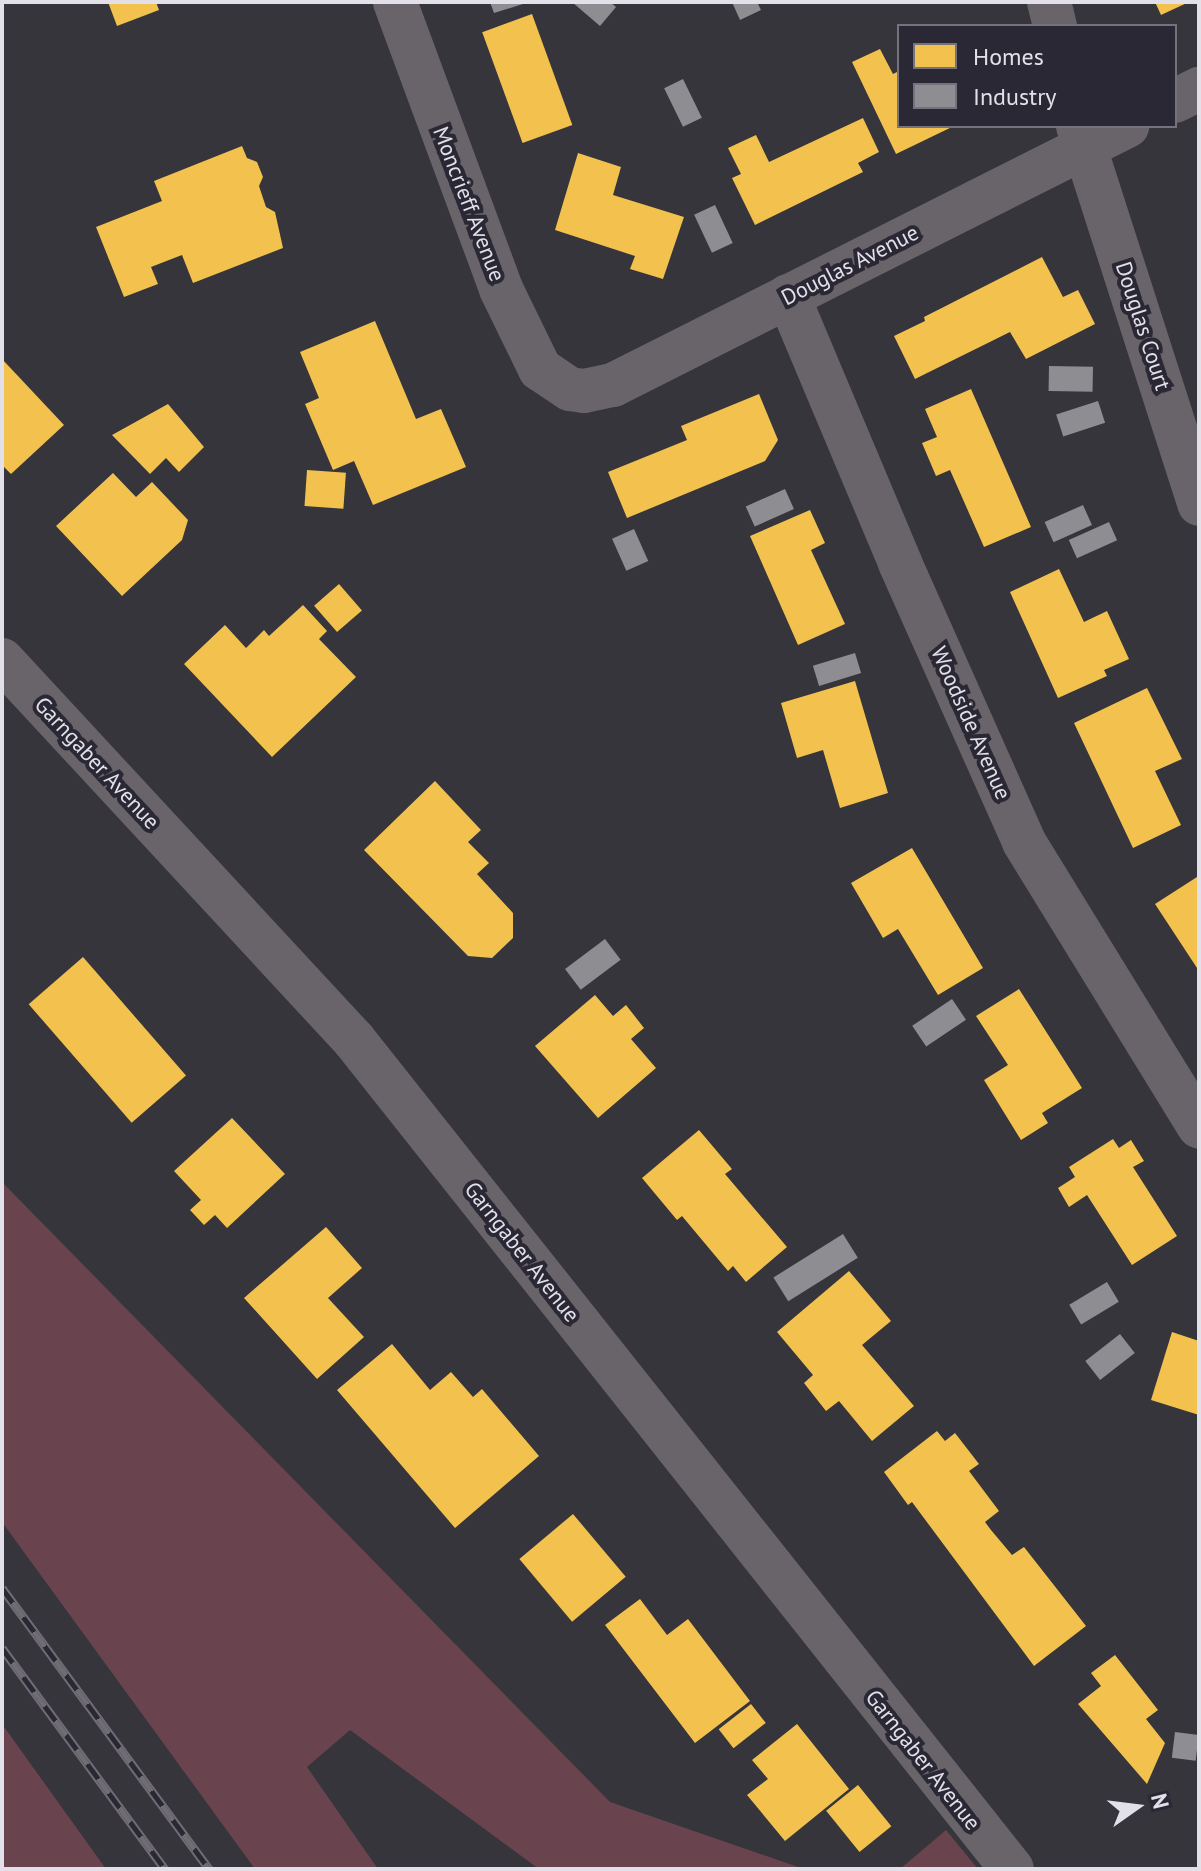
<!DOCTYPE html>
<style>
body{margin:0}
#map{position:relative;width:1201px;height:1871px;overflow:hidden;background:#36353c;font-family:"PT Sans",sans-serif}
div>[style]{position:absolute}
[style*='--x']{left:calc(var(--x)*1px);top:calc(var(--y)*1px);width:calc(var(--w)*1px);rotate:calc(var(--a)*1deg)}
.green>*{inset:0;background:#69434e}
.homes>*{inset:0;background:#f2c14e;transform-origin:0 0}
.industry>*{inset:0;background:#8d8d92;transform-origin:0 0}
.minor>*{height:44px;margin:-22px;padding:0 22px;transform-origin:22px;border-radius:22px;background:#69646a}
.tertiary>*{height:44px;margin:-22px;padding:0 22px;transform-origin:22px;border-radius:22px;background:#69646a}
.rail>*{height:9px;margin-top:-4.5px;transform-origin:0;background:repeating-linear-gradient(90deg,#2a2835 0 18px,#706c73 0 36px);box-sizing:border-box;border-block:2px solid #706c73}
span{translate:-50% -50%;white-space:nowrap;text-align:center;line-height:1.15;-webkit-text-stroke:8px #2a2835;paint-order:stroke}
.street-label{font-size:22px;color:#e2e1e9}
.frame{position:absolute;inset:0;border:4px solid #e2e1e9;pointer-events:none}
.legend{position:absolute;left:897px;top:24px;width:280px;height:104px;box-sizing:border-box;background:#2a2835;border:2px solid #74727d;margin:0;padding:10px 14px;list-style:none;font-size:24px;color:#e2e1e9}
.legend li{display:flex;align-items:center;gap:16px;height:40px}
.legend b{width:40px;border:2px solid #74727d}
.north{position:absolute;left:1097px;top:1767px;width:80px;height:80px;-webkit-text-stroke:6px #2a2835;paint-order:stroke;rotate:76deg;font-size:22px;font-weight:700;line-height:32px;text-align:center;color:#e2e1e9}
.north::after{content:'';display:block;margin:auto;width:28px;height:36px;background:#e2e1e9;clip-path:polygon(50% 0,100% 100%,50% 72%,0 100%)}
</style>
<div id="map">
<div class="green">
<i style="clip-path:polygon(2px 1182px,610px 1802px,804px 1869px,539px 1869px,350px 1730px,307px 1767px,378px 1869px,255px 1869px,2px 1522px)"></i>
<i style="clip-path:polygon(2px 1724px,106px 1869px,2px 1869px)"></i>
<i style="clip-path:polygon(946px 1830px,978px 1869px,900px 1869px)"></i>
</div>
<div class="homes">
<i style="clip-path:polygon(108px 2px,156px 2px,159px 10px,117px 26px)"></i>
<i style="clip-path:polygon(1155px 2px,1189px 2px,1161px 15px)"></i>
<i style="left:532px;top:14px;width:118px;height:53px;rotate:70deg"></i>
<i style="clip-path:polygon(880px 49px,893px 74px,899px 71px,899px 126px,954px 126px,896px 154px,852px 62px)"></i>
<i style="clip-path:polygon(863px 118px,879px 152px,858px 163px,863px 172px,755px 225px,732px 178px,741px 174px,728px 148px,756px 135px,769px 162px)"></i>
<i style="clip-path:polygon(242px 146px,247px 158px,257px 162px,263px 177px,259px 186px,266px 207px,275px 212px,283px 248px,193px 283px,182px 255px,151px 267px,158px 284px,124px 297px,96px 227px,162px 201px,154px 181px)"></i>
<i style="clip-path:polygon(578px 153px,621px 167px,613px 195px,684px 217px,663px 279px,630px 269px,635px 256px,555px 230px)"></i>
<i style="clip-path:polygon(1042px 257px,1063px 297px,1078px 290px,1095px 324px,1026px 359px,1010px 332px,915px 379px,894px 336px,925px 321px,924px 317px)"></i>
<i style="clip-path:polygon(375px 321px,416px 419px,441px 409px,466px 467px,373px 505px,354px 461px,333px 470px,305px 404px,319px 398px,300px 352px)"></i>
<i style="clip-path:polygon(2px 359px,64px 425px,11px 474px,2px 465px)"></i>
<i style="clip-path:polygon(971px 389px,1031px 527px,984px 547px,950px 470px,936px 476px,922px 443px,937px 437px,925px 409px)"></i>
<i style="clip-path:polygon(759px 394px,778px 440px,765px 461px,627px 518px,608px 472px,687px 440px,681px 426px)"></i>
<i style="clip-path:polygon(168px 404px,204px 447px,179px 472px,166px 458px,150px 474px,112px 435px)"></i>
<i style="left:307px;top:470px;width:39px;height:36px;rotate:4deg"></i>
<i style="clip-path:polygon(113px 473px,136px 497px,152px 482px,188px 520px,182px 540px,122px 596px,56px 526px)"></i>
<i style="clip-path:polygon(810px 510px,825px 543px,811px 550px,845px 624px,798px 645px,750px 536px)"></i>
<i style="clip-path:polygon(1059px 569px,1084px 622px,1107px 611px,1129px 659px,1104px 670px,1107px 676px,1058px 698px,1010px 592px)"></i>
<i style="left:339px;top:584px;width:35px;height:33px;rotate:49deg"></i>
<i style="clip-path:polygon(303px 605px,327px 631px,319px 639px,356px 677px,272px 757px,184px 664px,225px 625px,246px 648px,264px 630px,269px 636px)"></i>
<i style="clip-path:polygon(855px 681px,888px 793px,840px 808px,823px 750px,797px 758px,781px 703px)"></i>
<i style="clip-path:polygon(1147px 688px,1182px 759px,1155px 771px,1181px 825px,1133px 848px,1074px 723px)"></i>
<i style="clip-path:polygon(435px 781px,481px 830px,468px 842px,489px 863px,477px 874px,513px 913px,513px 938px,492px 958px,468px 956px,364px 850px)"></i>
<i style="clip-path:polygon(912px 848px,983px 968px,938px 995px,898px 929px,883px 938px,851px 883px)"></i>
<i style="clip-path:polygon(1197px 877px,1199px 880px,1199px 971px,1155px 904px)"></i>
<i style="left:83px;top:957px;width:157px;height:72px;rotate:49deg"></i>
<i style="clip-path:polygon(1019px 989px,1082px 1088px,1042px 1113px,1048px 1123px,1021px 1140px,984px 1080px,1008px 1065px,976px 1016px)"></i>
<i style="clip-path:polygon(595px 995px,613px 1016px,626px 1005px,644px 1028px,631px 1039px,656px 1068px,598px 1118px,535px 1046px)"></i>
<i style="clip-path:polygon(232px 1118px,285px 1174px,227px 1228px,215px 1215px,204px 1225px,190px 1210px,201px 1200px,174px 1171px)"></i>
<i style="clip-path:polygon(699px 1130px,732px 1169px,725px 1174px,787px 1247px,746px 1282px,733px 1266px,728px 1271px,682px 1216px,677px 1220px,642px 1178px)"></i>
<i style="clip-path:polygon(1113px 1139px,1119px 1148px,1131px 1140px,1144px 1161px,1133px 1167px,1177px 1236px,1132px 1265px,1087px 1195px,1069px 1207px,1058px 1188px,1075px 1177px,1069px 1167px)"></i>
<i style="clip-path:polygon(326px 1227px,362px 1268px,328px 1298px,364px 1337px,317px 1379px,244px 1298px)"></i>
<i style="clip-path:polygon(849px 1271px,891px 1321px,862px 1345px,914px 1406px,872px 1441px,839px 1401px,826px 1411px,804px 1383px,813px 1375px,777px 1332px)"></i>
<i style="clip-path:polygon(1172px 1332px,1199px 1341px,1199px 1415px,1151px 1400px)"></i>
<i style="clip-path:polygon(392px 1344px,430px 1390px,451px 1372px,473px 1397px,482px 1389px,539px 1456px,455px 1528px,337px 1390px)"></i>
<i style="clip-path:polygon(937px 1431px,945px 1441px,955px 1433px,979px 1464px,969px 1471px,999px 1511px,985px 1522px,991px 1530px,1012px 1555px,1024px 1547px,1086px 1626px,1034px 1666px,912px 1502px,908px 1505px,884px 1472px)"></i>
<i style="left:573px;top:1514px;width:82px;height:70px;rotate:50deg"></i>
<i style="clip-path:polygon(640px 1599px,667px 1635px,688px 1619px,750px 1701px,695px 1743px,605px 1625px)"></i>
<i style="clip-path:polygon(1115px 1655px,1158px 1710px,1146px 1719px,1165px 1743px,1147px 1784px,1078px 1704px,1101px 1686px,1091px 1673px)"></i>
<i style="left:751px;top:1704px;width:24px;height:41px;rotate:52deg"></i>
<i style="clip-path:polygon(797px 1724px,849px 1789px,785px 1841px,747px 1795px,768px 1779px,752px 1760px)"></i>
<i style="left:858px;top:1785px;width:53px;height:41px;rotate:51deg"></i>
</div>
<div class="industry">
<i style="clip-path:polygon(490px 2px,526px 2px,526px 3px,494px 13px)"></i>
<i style="clip-path:polygon(572px 2px,610px 2px,616px 7px,600px 26px)"></i>
<i style="clip-path:polygon(732px 2px,757px 2px,761px 10px,740px 20px)"></i>
<i style="left:683px;top:79px;width:43px;height:21px;rotate:64deg"></i>
<i style="left:715px;top:205px;width:42px;height:23px;rotate:65deg"></i>
<i style="left:1049px;top:366px;width:44px;height:25px;rotate:1deg"></i>
<i style="left:1098px;top:401px;width:23px;height:44px;rotate:72deg"></i>
<i style="left:785px;top:489px;width:22px;height:43px;rotate:66deg"></i>
<i style="left:1083px;top:505px;width:22px;height:42px;rotate:66deg"></i>
<i style="left:1109px;top:522px;width:20px;height:44px;rotate:66deg"></i>
<i style="left:634px;top:529px;width:35px;height:24px;rotate:66deg"></i>
<i style="left:855px;top:653px;width:21px;height:44px;rotate:73deg"></i>
<i style="left:605px;top:939px;width:26px;height:50px;rotate:53deg"></i>
<i style="left:952px;top:999px;width:25px;height:48px;rotate:56deg"></i>
<i style="left:843px;top:1234px;width:28px;height:82px;rotate:58deg"></i>
<i style="left:1107px;top:1282px;width:23px;height:44px;rotate:59deg"></i>
<i style="left:1120px;top:1334px;width:24px;height:44px;rotate:52deg"></i>
<i style="left:1175px;top:1732px;width:24px;height:26px;rotate:7deg"></i>
</div>
<div class="minor">
<i style="--x:395;--y:2;--w:306;--a:69.7"></i>
<i style="--x:501;--y:289;--w:89;--a:64"></i>
<i style="--x:540;--y:369;--w:36;--a:34"></i>
<i style="--x:570;--y:389;--w:14;--a:8"></i>
<i style="--x:584;--y:391;--w:30;--a:-12"></i>
<i style="--x:613;--y:385;--w:576;--a:-26.74"></i>
<i style="--x:1049;--y:2;--w:25;--a:76"></i>
<i style="--x:1175;--y:101;--w:27;--a:-27"></i>
<i style="--x:1078;--y:126;--w:397;--a:72.2"></i>
<i style="--x:788;--y:296;--w:290;--a:67.2"></i>
<i style="--x:900;--y:563;--w:305;--a:66"></i>
<i style="--x:1024;--y:842;--w:334;--a:58.4"></i>
</div>
<div class="tertiary">
<i style="--x:2;--y:660;--w:518;--a:47.19"></i>
<i style="--x:354;--y:1040;--w:1058;--a:51.56"></i>
</div>
<div class="rail">
<i style="--x:2;--y:1588;--w:349;--a:53.6"></i>
<i style="--x:2;--y:1648;--w:275;--a:53.6"></i>
</div>
<div class="street-label">
<span style="left:469px;top:204px;rotate:69deg">Moncrieff Avenue</span>
<span style="left:850px;top:265px;rotate:-27deg">Douglas Avenue</span>
<span style="left:1143px;top:326px;rotate:72deg">Douglas Court</span>
<span style="left:971px;top:723px;rotate:66deg">Woodside Avenue</span>
<span style="left:97px;top:763px;rotate:47deg">Garngaber Avenue</span>
<span style="left:522px;top:1252px;rotate:52deg">Garngaber Avenue</span>
<span style="left:923px;top:1760px;rotate:52deg">Garngaber Avenue</span>
</div>
<div class="frame"></div>
<ul class="legend">
<li><b style="height:22px;background:#f2c14e"></b>Homes</li>
<li><b style="height:22px;background:#8d8d92"></b>Industry</li>
</ul>
<div class="north">N</div>
</div>
